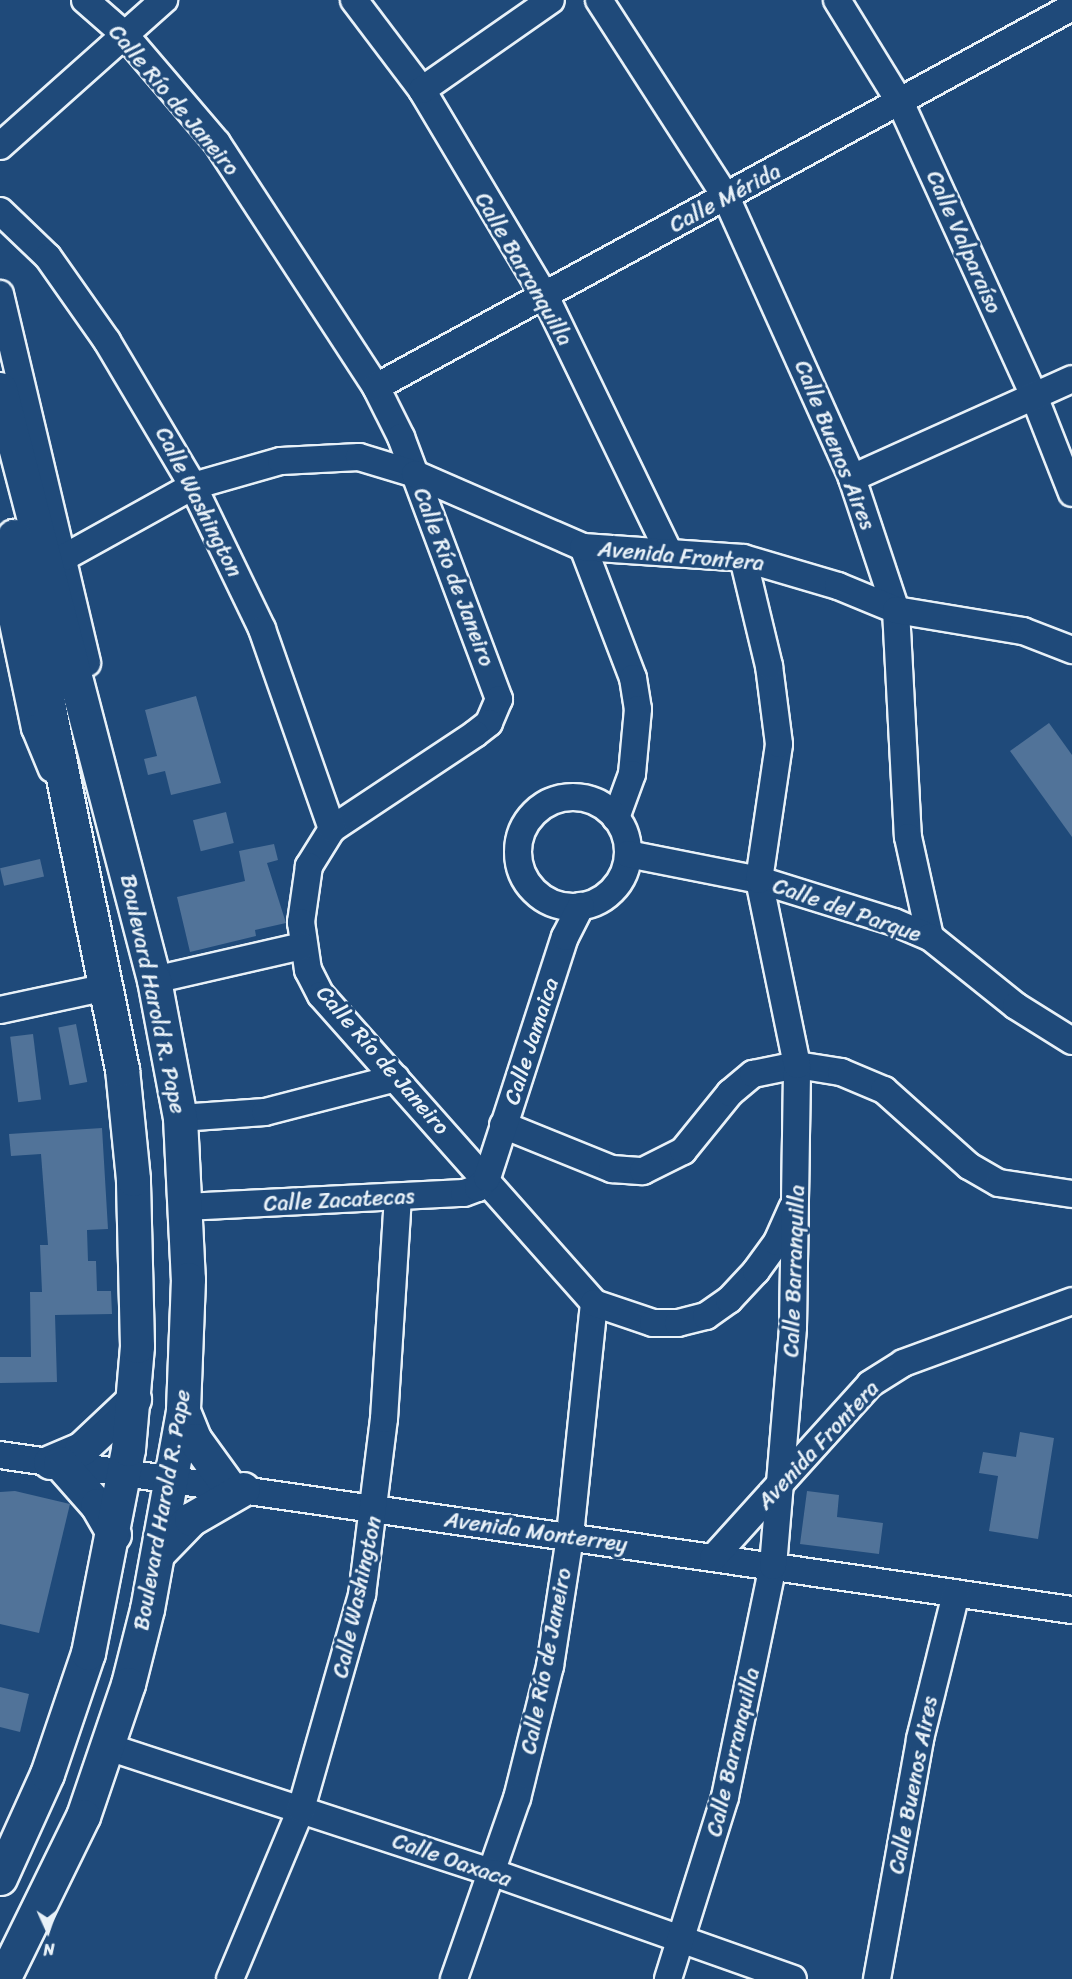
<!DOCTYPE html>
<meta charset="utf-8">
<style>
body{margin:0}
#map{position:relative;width:1072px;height:1979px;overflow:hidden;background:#1f4a7a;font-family:Sriracha,sans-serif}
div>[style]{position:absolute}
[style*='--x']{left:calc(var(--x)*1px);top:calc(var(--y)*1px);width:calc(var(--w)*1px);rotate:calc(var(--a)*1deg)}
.building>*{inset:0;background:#517399;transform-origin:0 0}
.roads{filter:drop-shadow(2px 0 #e8f1f8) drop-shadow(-2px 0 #e8f1f8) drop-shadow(0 2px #e8f1f8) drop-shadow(0 -2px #e8f1f8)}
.minor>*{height:26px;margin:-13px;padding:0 13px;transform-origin:13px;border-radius:13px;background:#1f4a7a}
.minor>.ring{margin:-13px;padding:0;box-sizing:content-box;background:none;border:26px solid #1f4a7a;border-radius:50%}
.highway>*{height:33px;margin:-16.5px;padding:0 16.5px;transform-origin:16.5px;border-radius:16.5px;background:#1f4a7a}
span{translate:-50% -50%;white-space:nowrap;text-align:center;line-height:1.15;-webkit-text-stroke:6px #1f4a7a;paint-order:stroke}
.street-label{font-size:22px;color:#e8f1f8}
.north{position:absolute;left:18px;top:1901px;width:60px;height:60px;-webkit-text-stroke:4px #1f4a7a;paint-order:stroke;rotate:177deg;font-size:16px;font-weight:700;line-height:24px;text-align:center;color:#e8f1f8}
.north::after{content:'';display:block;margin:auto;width:21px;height:27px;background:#e8f1f8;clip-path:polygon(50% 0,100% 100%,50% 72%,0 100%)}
</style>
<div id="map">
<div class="building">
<i style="clip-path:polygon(196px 696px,221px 783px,171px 795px,165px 771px,148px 775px,144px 759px,157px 756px,145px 710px)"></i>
<i style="clip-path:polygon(1049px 723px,1072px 755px,1072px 837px,1010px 751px)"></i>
<i style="left:226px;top:812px;width:32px;height:34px;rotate:76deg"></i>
<i style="clip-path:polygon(274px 844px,278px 860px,267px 863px,286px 923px,255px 930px,256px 936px,190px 952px,177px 897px,245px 881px,239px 851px)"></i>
<i style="left:40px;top:859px;width:18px;height:41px;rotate:77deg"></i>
<i style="left:76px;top:1024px;width:59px;height:18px;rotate:79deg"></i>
<i style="left:33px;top:1034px;width:66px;height:23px;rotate:83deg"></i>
<i style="clip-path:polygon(102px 1128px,108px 1229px,87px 1230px,88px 1261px,96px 1261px,97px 1291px,111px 1291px,112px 1314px,55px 1315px,57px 1382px,0 1383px,0 1357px,31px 1357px,30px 1292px,42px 1292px,40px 1245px,48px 1245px,41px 1154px,11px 1156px,9px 1134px)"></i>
<i style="clip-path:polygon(1020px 1432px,1054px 1438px,1038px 1539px,989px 1531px,998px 1476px,979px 1473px,983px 1452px,1016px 1457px)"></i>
<i style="clip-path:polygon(15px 1491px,70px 1504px,39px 1633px,0 1624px,0 1492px)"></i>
<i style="clip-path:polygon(807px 1491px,839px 1495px,837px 1517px,883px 1523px,879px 1554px,800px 1544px)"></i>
<i style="clip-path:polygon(0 1687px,29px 1694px,20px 1732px,0 1727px)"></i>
</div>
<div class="roads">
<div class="minor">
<i style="--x:85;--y:0;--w:52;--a:41.1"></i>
<i style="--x:124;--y:34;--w:143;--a:49.5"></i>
<i style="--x:217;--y:143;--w:291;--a:56.9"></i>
<i style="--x:376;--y:387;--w:56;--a:63.4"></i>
<i style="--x:401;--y:437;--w:280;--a:69.5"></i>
<i style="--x:499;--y:699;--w:26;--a:113"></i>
<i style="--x:489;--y:723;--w:18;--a:142"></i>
<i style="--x:475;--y:734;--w:172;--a:146.4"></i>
<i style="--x:332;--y:829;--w:44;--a:121.9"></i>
<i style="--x:309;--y:866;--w:57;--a:98.1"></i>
<i style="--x:301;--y:922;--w:49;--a:81.7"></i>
<i style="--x:308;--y:970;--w:28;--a:63"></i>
<i style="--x:321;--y:995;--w:412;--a:48.4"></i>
<i style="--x:594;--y:1303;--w:235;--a:95.9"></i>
<i style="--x:570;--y:1537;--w:131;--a:98.8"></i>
<i style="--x:550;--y:1666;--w:136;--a:104"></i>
<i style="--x:517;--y:1798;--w:192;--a:109.2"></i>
<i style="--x:354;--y:0;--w:113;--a:52.9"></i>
<i style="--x:422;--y:90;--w:240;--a:59.2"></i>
<i style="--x:545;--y:296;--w:284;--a:64.2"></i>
<i style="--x:599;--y:0;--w:234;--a:57.2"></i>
<i style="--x:726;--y:197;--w:308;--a:65.8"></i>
<i style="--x:852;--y:478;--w:139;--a:71.6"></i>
<i style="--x:896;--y:610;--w:227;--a:87"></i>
<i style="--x:908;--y:837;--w:102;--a:77.6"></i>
<i style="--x:837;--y:0;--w:122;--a:58.4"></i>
<i style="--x:901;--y:104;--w:321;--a:65.5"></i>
<i style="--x:1034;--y:396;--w:104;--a:68.6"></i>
<i style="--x:422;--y:90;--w:157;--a:-34.9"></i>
<i style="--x:0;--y:146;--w:220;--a:-41.7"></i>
<i style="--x:0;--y:211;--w:66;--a:43.8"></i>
<i style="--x:48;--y:257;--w:103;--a:54.9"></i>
<i style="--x:107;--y:341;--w:169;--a:59.3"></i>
<i style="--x:193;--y:486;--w:159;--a:64.2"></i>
<i style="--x:262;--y:629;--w:212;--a:70.7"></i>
<i style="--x:0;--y:294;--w:379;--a:76.7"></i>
<i style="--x:376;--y:387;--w:793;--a:-28.63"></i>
<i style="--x:852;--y:478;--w:241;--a:-24.2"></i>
<i style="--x:583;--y:547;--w:140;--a:69.1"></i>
<i style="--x:633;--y:678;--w:31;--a:81"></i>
<i style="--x:638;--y:709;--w:65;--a:95.3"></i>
<i style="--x:632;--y:774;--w:47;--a:110"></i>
<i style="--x:65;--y:557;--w:146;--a:-29"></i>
<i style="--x:193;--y:486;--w:91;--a:-15.9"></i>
<i style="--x:281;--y:461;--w:78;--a:-2.9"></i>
<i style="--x:359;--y:457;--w:59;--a:16.9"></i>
<i style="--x:415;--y:474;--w:183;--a:23.5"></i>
<i style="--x:583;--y:547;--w:160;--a:3.9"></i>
<i style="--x:743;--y:558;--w:99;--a:16.4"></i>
<i style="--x:838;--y:586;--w:63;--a:22.5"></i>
<i style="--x:896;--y:610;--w:129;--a:9.4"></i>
<i style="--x:1023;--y:631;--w:53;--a:21.2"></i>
<i style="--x:0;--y:561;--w:171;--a:78.2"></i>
<i style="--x:35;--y:728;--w:44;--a:67.5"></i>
<i class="ring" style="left:518px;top:797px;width:84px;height:84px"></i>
<i style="--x:628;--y:854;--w:134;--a:11.2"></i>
<i style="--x:759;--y:880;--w:141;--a:17.3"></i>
<i style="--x:894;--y:922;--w:39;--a:23"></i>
<i style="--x:930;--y:937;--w:110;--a:38.7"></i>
<i style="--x:1016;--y:1006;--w:66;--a:32"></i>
<i style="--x:154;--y:980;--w:152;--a:-12.9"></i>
<i style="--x:0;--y:1010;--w:109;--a:-12.1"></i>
<i style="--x:180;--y:1118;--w:85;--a:-4"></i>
<i style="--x:265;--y:1112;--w:135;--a:-14.5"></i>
<i style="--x:503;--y:1125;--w:118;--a:22"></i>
<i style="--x:612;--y:1169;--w:31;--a:4"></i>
<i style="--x:643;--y:1171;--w:45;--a:-26.6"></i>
<i style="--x:683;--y:1151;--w:75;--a:-51"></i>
<i style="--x:730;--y:1093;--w:30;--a:-40"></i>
<i style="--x:753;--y:1074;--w:45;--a:-11.6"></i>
<i style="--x:797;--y:1065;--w:45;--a:9"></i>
<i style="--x:841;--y:1072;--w:47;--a:22.7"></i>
<i style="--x:884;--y:1090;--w:114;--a:41.8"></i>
<i style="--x:969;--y:1166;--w:34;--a:30"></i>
<i style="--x:999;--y:1183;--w:74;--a:8.6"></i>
<i style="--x:185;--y:1207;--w:279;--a:-2.9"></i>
<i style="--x:464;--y:1193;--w:15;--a:-20"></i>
<i style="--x:478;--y:1188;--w:13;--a:-48"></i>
<i style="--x:487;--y:1178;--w:253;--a:-72.1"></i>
<i style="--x:565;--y:937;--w:35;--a:-63"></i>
<i style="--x:594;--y:1303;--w:62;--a:18.7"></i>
<i style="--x:653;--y:1323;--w:25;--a:0"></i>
<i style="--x:678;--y:1323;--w:29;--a:-14"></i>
<i style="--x:706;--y:1316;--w:28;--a:-35"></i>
<i style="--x:729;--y:1300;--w:40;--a:-47"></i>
<i style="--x:756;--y:1271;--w:36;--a:-54"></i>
<i style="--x:777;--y:1242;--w:37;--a:-66"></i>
<i style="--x:0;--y:1455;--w:1083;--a:8.23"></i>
<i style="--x:713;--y:1558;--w:234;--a:-47.9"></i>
<i style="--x:870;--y:1384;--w:39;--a:-32"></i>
<i style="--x:903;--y:1363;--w:180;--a:-20.1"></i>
<i style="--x:108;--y:1747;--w:406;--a:18.1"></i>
<i style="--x:494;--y:1873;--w:317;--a:19.5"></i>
<i style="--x:230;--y:1979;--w:184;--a:-67.3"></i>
<i style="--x:301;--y:1809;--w:223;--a:-74.1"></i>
<i style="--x:362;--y:1595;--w:177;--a:-82.9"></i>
<i style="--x:384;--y:1419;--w:222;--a:-86.4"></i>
<i style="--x:668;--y:1979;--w:191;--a:-72.6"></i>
<i style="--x:725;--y:1797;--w:236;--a:-78.3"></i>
<i style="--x:773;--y:1566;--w:240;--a:-85.2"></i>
<i style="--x:793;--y:1327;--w:262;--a:-89.1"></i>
<i style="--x:797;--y:1065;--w:189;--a:-101.6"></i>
<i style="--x:759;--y:880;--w:137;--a:-81.6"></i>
<i style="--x:779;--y:744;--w:79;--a:-97.3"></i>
<i style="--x:769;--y:666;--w:111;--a:-103.5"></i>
<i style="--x:877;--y:1979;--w:244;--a:-79.8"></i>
<i style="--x:920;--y:1739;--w:150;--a:-76.1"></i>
</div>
<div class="highway">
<i style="--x:0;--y:389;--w:611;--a:75.39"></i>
<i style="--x:154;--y:980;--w:140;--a:79.3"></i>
<i style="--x:180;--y:1118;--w:161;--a:87.2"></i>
<i style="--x:188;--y:1279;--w:132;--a:92.2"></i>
<i style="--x:183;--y:1411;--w:201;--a:100.3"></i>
<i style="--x:147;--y:1609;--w:77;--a:104.2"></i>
<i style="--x:128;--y:1684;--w:139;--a:108.8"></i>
<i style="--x:83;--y:1816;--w:182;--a:116.1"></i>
<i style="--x:183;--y:1411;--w:31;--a:68"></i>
<i style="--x:195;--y:1440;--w:58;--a:54.1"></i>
<i style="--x:50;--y:1462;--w:34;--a:-23"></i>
<i style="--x:81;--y:1449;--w:73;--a:-43.3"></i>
<i style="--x:60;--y:1463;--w:56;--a:48.6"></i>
<i style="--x:97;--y:1505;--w:34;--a:60"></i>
<i style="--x:158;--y:1553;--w:47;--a:-45.9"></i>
<i style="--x:191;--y:1519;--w:60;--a:-30"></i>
<i style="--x:0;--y:1878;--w:114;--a:-65.7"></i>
<i style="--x:47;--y:1774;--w:128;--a:-71.3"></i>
<i style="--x:88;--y:1653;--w:208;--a:-78.9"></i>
<i style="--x:128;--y:1449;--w:103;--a:-85"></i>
<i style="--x:137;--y:1346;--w:167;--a:-91.4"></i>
<i style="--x:133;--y:1179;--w:111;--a:-95.7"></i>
<i style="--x:122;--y:1069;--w:544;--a:-101.45"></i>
</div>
</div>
<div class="street-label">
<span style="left:174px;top:100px;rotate:50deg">Calle Río de Janeiro</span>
<span style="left:725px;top:198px;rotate:-28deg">Calle Mérida</span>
<span style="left:964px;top:242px;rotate:66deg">Calle Valparaíso</span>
<span style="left:524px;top:269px;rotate:60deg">Calle Barranquilla</span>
<span style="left:835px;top:445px;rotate:68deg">Calle Buenos Aires</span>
<span style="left:199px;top:502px;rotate:63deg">Calle Washington</span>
<span style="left:681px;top:556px;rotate:5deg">Avenida Frontera</span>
<span style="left:454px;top:577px;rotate:69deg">Calle Río de Janeiro</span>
<span style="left:847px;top:910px;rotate:19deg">Calle del Parque</span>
<span style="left:153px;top:994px;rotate:78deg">Boulevard Harold R. Pape</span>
<span style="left:531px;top:1041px;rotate:-72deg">Calle Jamaica</span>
<span style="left:383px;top:1060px;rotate:49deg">Calle Río de Janeiro</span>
<span style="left:339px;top:1200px;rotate:-3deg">Calle Zacatecas</span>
<span style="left:794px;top:1271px;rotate:-88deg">Calle Barranquilla</span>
<span style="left:818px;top:1445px;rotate:-47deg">Avenida Frontera</span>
<span style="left:162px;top:1510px;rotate:-80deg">Boulevard Harold R. Pape</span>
<span style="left:536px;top:1532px;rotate:8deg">Avenida Monterrey</span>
<span style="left:357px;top:1597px;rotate:-78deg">Calle Washington</span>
<span style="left:546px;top:1661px;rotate:-79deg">Calle Río de Janeiro</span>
<span style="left:733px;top:1752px;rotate:-77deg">Calle Barranquilla</span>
<span style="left:913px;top:1785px;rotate:-79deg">Calle Buenos Aires</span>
<span style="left:452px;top:1860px;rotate:19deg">Calle Oaxaca</span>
</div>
<div class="north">N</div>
</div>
